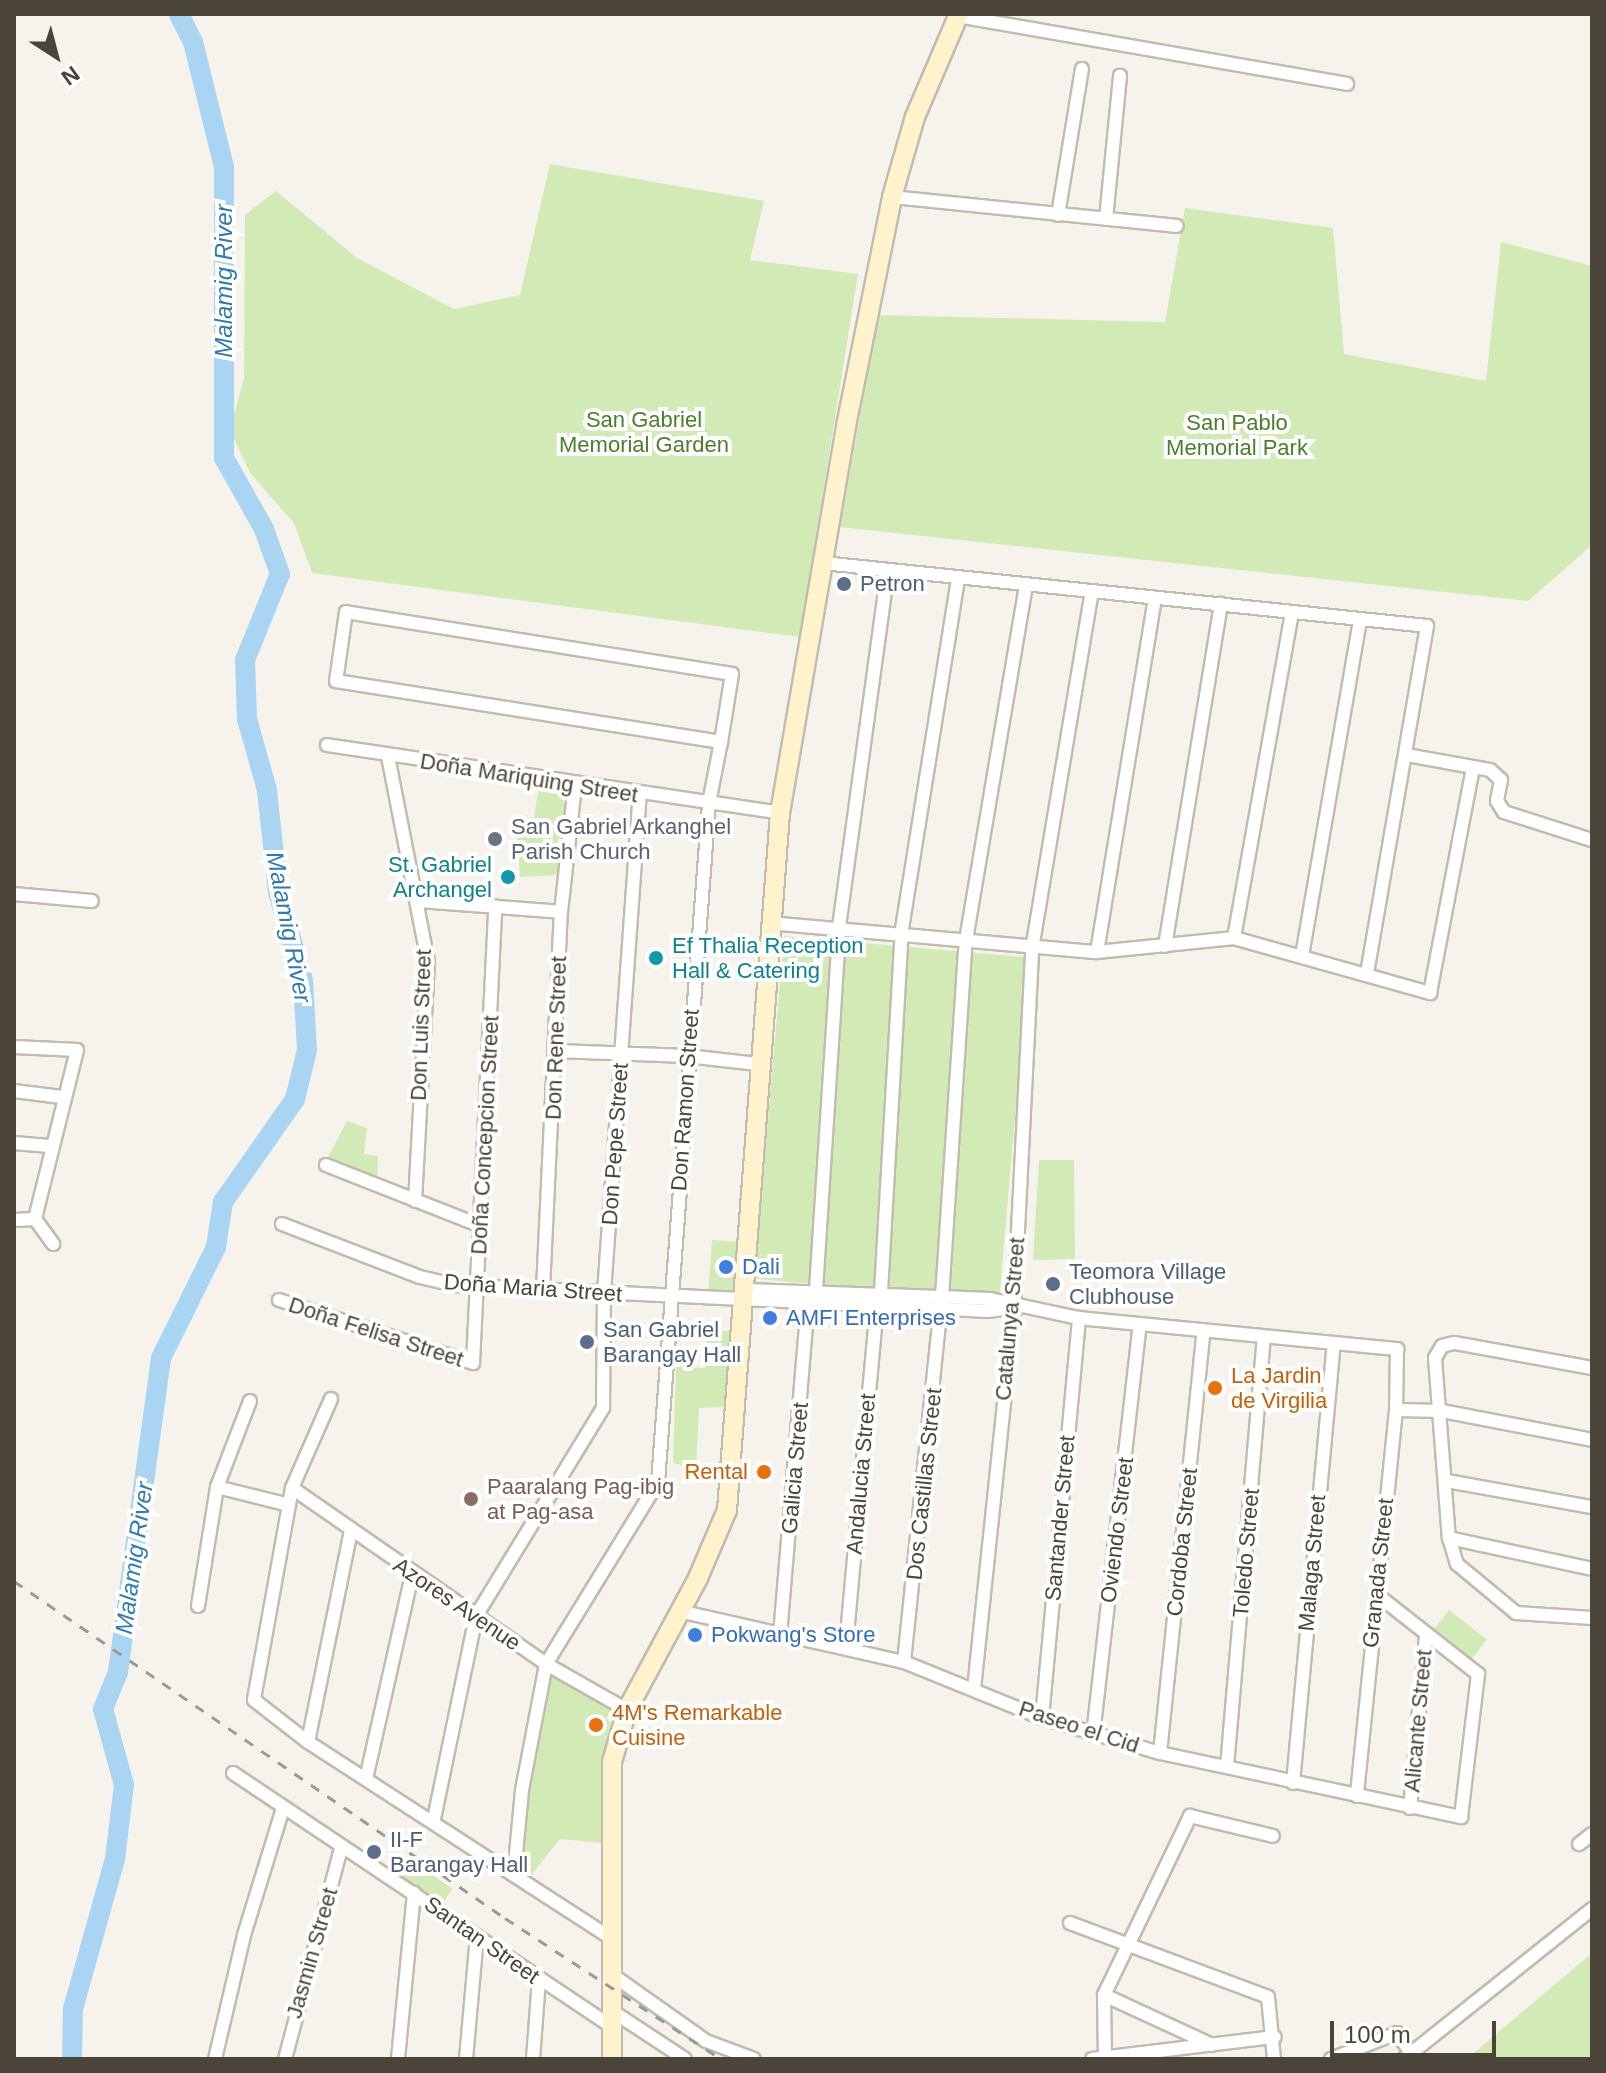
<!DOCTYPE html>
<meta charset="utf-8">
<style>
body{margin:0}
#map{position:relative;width:1606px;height:2073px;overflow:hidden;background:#f6f3ec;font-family:Helvetica,sans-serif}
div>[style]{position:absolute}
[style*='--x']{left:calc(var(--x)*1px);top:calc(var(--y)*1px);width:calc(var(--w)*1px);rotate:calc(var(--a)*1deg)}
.green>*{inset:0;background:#d2eab5;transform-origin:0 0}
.river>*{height:20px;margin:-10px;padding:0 10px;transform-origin:10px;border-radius:10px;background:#a9d4f2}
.roads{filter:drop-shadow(2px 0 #c2bbae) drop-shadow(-2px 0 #c2bbae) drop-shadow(0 2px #c2bbae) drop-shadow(0 -2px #c2bbae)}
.street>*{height:12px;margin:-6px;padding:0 6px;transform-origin:6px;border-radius:6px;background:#fff}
.secondary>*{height:18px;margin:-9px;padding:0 9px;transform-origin:9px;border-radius:9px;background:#fff3cd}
.rail>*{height:3px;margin-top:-1.5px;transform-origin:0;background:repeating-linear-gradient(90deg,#9a9a9a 0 10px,transparent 0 20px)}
.dots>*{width:22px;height:22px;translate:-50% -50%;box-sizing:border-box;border:4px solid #fff;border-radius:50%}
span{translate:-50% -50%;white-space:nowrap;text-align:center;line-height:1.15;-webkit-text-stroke:8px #fff;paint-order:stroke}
.park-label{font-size:22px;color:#4a7f2a}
.service-label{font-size:22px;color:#4e5e75}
.left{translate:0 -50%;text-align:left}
.street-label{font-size:22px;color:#4b4439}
.worship-label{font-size:22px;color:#5b616d}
.culture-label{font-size:22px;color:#0d838f}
.right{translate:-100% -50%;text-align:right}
.shop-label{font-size:22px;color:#366cbe}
.food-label{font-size:22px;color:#c56008}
.education-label{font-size:22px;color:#785e54}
.water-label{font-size:24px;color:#2e7ab2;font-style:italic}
.frame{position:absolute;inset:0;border:16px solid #4b4439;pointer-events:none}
.north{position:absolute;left:16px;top:16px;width:80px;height:80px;-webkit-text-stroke:6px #fff;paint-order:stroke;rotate:144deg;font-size:22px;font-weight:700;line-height:32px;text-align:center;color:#4b4439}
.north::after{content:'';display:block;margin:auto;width:28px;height:36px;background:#4b4439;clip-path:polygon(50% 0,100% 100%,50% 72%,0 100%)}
.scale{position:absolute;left:1330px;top:2021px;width:166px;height:36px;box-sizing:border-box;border:4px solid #4b4439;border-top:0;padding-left:10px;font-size:24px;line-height:28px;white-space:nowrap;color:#4b4439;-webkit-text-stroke:6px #fff;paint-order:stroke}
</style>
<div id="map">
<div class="green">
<i style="clip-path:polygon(550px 164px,764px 201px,750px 260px,858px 274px,800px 637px,312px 573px,294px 523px,250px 473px,230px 430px,244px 378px,245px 215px,276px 191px,357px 258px,454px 309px,520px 295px)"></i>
<i style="clip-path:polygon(1185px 208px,1333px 228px,1344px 354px,1486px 381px,1501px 242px,1592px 266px,1592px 545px,1528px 601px,840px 527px,878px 315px,1165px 322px)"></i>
<i style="clip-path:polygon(539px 786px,569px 792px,560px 875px,520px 877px,517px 836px,531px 837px)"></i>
<i style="left:784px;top:936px;width:246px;height:344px;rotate:5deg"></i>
<i style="clip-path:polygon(347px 1121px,367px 1128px,364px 1154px,378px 1156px,377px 1183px,326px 1161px)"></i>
<i style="clip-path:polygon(1039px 1160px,1074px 1160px,1075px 1259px,1033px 1260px)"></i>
<i style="left:712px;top:1240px;width:26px;height:49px;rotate:4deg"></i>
<i style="clip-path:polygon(708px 1329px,733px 1332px,729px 1407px,699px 1408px,696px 1468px,673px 1463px,676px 1367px,705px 1368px)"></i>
<i style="left:1449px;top:1610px;width:48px;height:29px;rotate:38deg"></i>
<i style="clip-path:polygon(556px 1674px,613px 1709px,603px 1759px,602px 1843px,560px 1839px,531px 1875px,523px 1871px,527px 1807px,541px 1715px,550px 1675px)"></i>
<i style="left:414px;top:1862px;width:47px;height:19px;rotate:35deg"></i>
<i style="clip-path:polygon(1592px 1953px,1592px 2059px,1467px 2059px,1502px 2029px)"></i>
</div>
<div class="river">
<i style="--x:72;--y:2059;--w:50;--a:-88.9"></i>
<i style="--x:73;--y:2009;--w:156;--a:-74.4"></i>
<i style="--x:115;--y:1859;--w:75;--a:-83.1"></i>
<i style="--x:124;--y:1785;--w:79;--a:-105.4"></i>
<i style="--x:103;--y:1709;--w:40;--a:-68"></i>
<i style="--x:118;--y:1672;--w:317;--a:-82.2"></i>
<i style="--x:161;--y:1358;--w:124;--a:-63.6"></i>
<i style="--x:216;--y:1247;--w:46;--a:-81.2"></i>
<i style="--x:223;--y:1202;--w:126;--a:-55"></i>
<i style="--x:295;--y:1099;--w:50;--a:-76.2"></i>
<i style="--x:307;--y:1050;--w:69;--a:-93.3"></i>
<i style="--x:303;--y:981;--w:92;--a:-105.7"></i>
<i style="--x:278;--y:892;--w:103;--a:-96.2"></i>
<i style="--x:267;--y:790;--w:74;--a:-105.7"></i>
<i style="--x:247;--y:719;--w:59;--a:-91.9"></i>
<i style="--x:245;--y:660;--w:93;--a:-67.9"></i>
<i style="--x:280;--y:574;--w:48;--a:-109.6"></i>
<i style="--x:264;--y:529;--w:81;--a:-119.4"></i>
<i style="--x:224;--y:458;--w:291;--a:-90"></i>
<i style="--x:224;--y:167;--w:129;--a:-103.9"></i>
<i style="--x:193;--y:42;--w:31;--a:-117"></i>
</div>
<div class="roads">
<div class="street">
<i style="--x:958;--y:16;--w:395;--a:9.9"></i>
<i style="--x:892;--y:197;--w:286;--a:5.8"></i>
<i style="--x:1058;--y:215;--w:148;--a:-80.7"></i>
<i style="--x:1106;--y:219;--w:144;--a:-84.4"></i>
<i style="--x:823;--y:563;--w:607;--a:5.95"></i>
<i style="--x:1427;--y:626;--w:354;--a:99.8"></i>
<i style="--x:327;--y:745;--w:458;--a:8.5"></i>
<i style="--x:388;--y:756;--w:210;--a:79"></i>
<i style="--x:428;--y:962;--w:239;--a:93.1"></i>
<i style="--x:1473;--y:767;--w:17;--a:10"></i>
<i style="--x:1490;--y:770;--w:15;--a:42"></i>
<i style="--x:1501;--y:780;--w:21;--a:101"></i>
<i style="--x:1497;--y:801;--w:13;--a:58"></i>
<i style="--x:1504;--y:812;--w:92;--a:17.7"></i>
<i style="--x:14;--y:894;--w:78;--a:5.1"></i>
<i style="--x:419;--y:901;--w:142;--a:4.4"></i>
<i style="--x:769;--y:923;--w:329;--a:5.1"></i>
<i style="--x:1097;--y:952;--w:138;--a:-5.8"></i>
<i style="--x:1234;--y:938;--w:204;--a:15.7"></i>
<i style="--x:1430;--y:993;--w:230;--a:-79.2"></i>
<i style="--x:1473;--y:767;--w:68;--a:-169.8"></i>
<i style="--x:839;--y:927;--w:360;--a:-82.2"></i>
<i style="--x:901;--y:935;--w:361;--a:-80.9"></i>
<i style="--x:1234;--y:938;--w:330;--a:-79.9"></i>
<i style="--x:966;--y:940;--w:358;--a:-80.4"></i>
<i style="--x:1165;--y:946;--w:347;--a:-80.7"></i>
<i style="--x:1097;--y:952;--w:359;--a:-80.7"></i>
<i style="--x:1302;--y:956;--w:342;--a:-80.2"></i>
<i style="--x:14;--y:1047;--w:63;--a:2.7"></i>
<i style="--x:77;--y:1050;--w:174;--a:104"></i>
<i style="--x:35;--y:1219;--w:31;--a:54"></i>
<i style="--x:557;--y:1051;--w:130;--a:2.2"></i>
<i style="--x:687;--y:1056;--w:71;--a:6.4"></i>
<i style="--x:14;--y:1091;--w:48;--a:7.1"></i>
<i style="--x:14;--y:1143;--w:35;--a:5"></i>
<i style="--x:326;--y:1165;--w:167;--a:21.5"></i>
<i style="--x:14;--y:1220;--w:21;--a:-3"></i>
<i style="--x:282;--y:1224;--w:148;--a:21"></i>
<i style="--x:420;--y:1277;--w:37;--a:13"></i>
<i style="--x:456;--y:1285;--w:532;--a:2.8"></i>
<i style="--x:987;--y:1311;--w:33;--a:-7"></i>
<i style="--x:543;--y:1290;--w:378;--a:-87.3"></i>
<i style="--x:561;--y:912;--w:127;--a:-83.7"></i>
<i style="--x:747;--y:1290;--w:243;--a:2.1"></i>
<i style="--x:990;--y:1299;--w:91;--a:12.1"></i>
<i style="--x:1079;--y:1318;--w:320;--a:5.6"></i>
<i style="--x:1397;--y:1349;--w:61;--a:90.9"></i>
<i style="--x:1396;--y:1410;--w:388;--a:95.8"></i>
<i style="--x:816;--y:1290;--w:354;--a:-86.3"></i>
<i style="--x:881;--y:1292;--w:351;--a:-86.7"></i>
<i style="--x:942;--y:1297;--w:349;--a:-86.2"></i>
<i style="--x:279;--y:1300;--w:204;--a:18"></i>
<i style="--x:473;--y:1363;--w:457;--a:-87.2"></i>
<i style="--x:1592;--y:1368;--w:140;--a:-169.7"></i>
<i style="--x:1454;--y:1343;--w:12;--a:166"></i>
<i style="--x:1442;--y:1346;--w:14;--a:120"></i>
<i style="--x:1435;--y:1358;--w:181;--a:85.6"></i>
<i style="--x:1449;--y:1538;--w:27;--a:73"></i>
<i style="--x:1457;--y:1564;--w:77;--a:39.7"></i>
<i style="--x:1516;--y:1613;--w:76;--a:3.8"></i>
<i style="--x:331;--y:1399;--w:97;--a:113.7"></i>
<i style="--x:292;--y:1488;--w:215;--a:100.2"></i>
<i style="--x:254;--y:1700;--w:68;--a:37.9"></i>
<i style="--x:308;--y:1742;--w:363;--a:32.9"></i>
<i style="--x:1396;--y:1410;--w:46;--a:1.2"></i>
<i style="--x:1442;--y:1411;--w:153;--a:10.9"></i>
<i style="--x:1447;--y:1481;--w:147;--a:10.2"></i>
<i style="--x:217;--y:1487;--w:74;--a:14"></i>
<i style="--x:292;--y:1488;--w:309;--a:34.7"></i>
<i style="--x:546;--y:1664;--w:93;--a:29.6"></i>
<i style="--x:1449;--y:1538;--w:146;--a:12.2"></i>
<i style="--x:198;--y:1606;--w:121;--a:-80.9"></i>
<i style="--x:217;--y:1487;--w:92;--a:-69"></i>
<i style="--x:679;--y:1611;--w:231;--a:12.8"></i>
<i style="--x:904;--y:1662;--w:149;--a:22.1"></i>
<i style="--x:1042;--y:1718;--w:123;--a:16.5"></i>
<i style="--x:1160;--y:1753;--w:308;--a:12"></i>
<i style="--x:1461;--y:1817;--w:144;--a:-83.2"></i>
<i style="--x:1478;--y:1674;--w:130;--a:-141.9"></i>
<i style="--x:780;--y:1635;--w:335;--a:-85.2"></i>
<i style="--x:846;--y:1646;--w:344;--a:-84.8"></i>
<i style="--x:904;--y:1662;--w:358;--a:-84.1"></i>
<i style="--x:974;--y:1689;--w:382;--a:-84"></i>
<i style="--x:1014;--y:1309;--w:360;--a:-87.1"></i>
<i style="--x:1032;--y:949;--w:362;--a:-80.5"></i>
<i style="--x:1042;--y:1718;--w:402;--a:-84.7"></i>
<i style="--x:1093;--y:1735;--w:413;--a:-83.5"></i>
<i style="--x:308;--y:1742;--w:215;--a:-78.5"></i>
<i style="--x:1160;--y:1753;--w:425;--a:-84.1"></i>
<i style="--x:1227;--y:1767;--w:430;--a:-85.1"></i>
<i style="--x:233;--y:1773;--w:456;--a:33.8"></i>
<i style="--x:366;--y:1779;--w:209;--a:-77.3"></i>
<i style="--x:1293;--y:1783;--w:441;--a:-84.7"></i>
<i style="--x:1410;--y:1808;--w:175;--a:-84.7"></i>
<i style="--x:434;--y:1819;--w:207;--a:-78.3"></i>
<i style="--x:476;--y:1616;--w:244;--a:-58.6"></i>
<i style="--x:603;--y:1408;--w:115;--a:-89.5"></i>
<i style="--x:604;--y:1293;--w:499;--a:-85.9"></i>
<i style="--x:1579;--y:1844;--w:16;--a:-38"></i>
<i style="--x:514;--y:1875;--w:85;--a:-84.6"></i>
<i style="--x:522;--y:1790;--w:128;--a:-79.2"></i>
<i style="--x:546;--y:1664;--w:214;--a:-58.4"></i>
<i style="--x:658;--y:1482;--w:681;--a:-85.7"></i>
<i style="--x:709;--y:803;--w:62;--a:-78.9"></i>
<i style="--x:721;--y:742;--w:69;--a:-80.8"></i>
<i style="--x:732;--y:674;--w:391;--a:-170.9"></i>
<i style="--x:346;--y:612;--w:70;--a:98.2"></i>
<i style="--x:336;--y:681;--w:390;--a:9"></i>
<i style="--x:1070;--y:1923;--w:211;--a:20.5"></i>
<i style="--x:1268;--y:1997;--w:62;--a:84.5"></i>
<i style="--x:611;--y:1974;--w:116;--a:35.2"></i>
<i style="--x:706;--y:2041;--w:51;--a:20.6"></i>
<i style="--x:1104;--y:1995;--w:119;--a:24.8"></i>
<i style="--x:612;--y:2011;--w:87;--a:33.3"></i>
<i style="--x:215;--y:2059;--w:127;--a:-76.8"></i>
<i style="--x:244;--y:1935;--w:133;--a:-72.9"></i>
<i style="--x:285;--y:2059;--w:218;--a:-75.1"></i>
<i style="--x:398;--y:2059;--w:167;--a:-84.5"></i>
<i style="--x:466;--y:2059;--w:123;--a:-84.9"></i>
<i style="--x:533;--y:2059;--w:80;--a:-85.7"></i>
<i style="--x:1092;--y:2059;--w:184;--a:-6.9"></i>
<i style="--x:1105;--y:2059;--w:64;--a:-90.9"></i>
<i style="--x:1104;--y:1995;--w:199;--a:-64.3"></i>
<i style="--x:1190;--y:1816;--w:85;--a:13.5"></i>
<i style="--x:1331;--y:2059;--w:71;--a:-21.5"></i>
<i style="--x:1397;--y:2033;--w:24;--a:55"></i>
<i style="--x:1404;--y:2059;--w:241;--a:-38.6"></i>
</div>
<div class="secondary">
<i style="--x:612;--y:2059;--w:297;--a:-90"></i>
<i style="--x:612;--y:1762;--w:54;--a:-73.9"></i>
<i style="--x:627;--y:1710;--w:150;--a:-61.7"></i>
<i style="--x:698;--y:1578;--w:74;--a:-66.9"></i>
<i style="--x:727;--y:1510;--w:699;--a:-85.65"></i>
<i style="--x:780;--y:813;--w:393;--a:-80.3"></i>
<i style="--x:846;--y:426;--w:234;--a:-78.6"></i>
<i style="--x:892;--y:197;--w:83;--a:-74"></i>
<i style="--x:915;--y:117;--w:112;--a:-66.9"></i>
</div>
</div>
<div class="rail">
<i style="--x:14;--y:1581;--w:596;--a:34.46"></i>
<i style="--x:505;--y:1918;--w:258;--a:33.1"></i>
</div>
<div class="dots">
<i style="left:844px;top:584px;background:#5c6f8a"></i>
<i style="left:495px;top:839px;background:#6b7280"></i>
<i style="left:508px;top:877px;background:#0f9aa8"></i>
<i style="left:656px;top:958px;background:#0f9aa8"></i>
<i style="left:726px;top:1267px;background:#3f7fe0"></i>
<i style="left:1053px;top:1284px;background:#5c6f8a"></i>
<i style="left:770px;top:1318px;background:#3f7fe0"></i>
<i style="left:587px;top:1342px;background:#5c6f8a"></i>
<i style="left:1215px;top:1388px;background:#e8710a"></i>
<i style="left:764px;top:1472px;background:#e8710a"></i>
<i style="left:471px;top:1499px;background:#8d6e63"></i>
<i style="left:695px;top:1635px;background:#3f7fe0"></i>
<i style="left:596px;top:1725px;background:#e8710a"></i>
<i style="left:374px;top:1852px;background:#5c6f8a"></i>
</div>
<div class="park-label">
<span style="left:644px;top:432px">San Gabriel<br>Memorial Garden</span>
<span style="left:1237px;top:435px">San Pablo<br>Memorial Park</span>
</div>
<div class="service-label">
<span class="left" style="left:860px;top:584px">Petron</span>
<span class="left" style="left:1069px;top:1284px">Teomora Village<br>Clubhouse</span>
<span class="left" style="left:603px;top:1342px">San Gabriel<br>Barangay Hall</span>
<span class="left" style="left:390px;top:1852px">II-F<br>Barangay Hall</span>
</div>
<div class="street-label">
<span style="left:529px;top:778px;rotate:9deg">Doña Mariquing Street</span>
<span style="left:421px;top:1025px;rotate:-88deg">Don Luis Street</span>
<span style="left:556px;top:1038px;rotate:-88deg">Don Rene Street</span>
<span style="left:685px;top:1100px;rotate:-86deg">Don Ramon Street</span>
<span style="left:485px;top:1135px;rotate:-87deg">Doña Concepcion Street</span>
<span style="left:615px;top:1144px;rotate:-86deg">Don Pepe Street</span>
<span style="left:533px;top:1288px;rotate:4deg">Doña Maria Street</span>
<span style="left:1010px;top:1319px;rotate:-85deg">Catalunya Street</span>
<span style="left:376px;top:1332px;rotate:18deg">Doña Felisa Street</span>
<span style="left:795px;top:1468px;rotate:-85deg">Galicia Street</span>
<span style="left:861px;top:1474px;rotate:-85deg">Andalucia Street</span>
<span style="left:924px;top:1484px;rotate:-84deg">Dos Castillas Street</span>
<span style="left:1060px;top:1518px;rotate:-85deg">Santander Street</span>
<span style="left:1117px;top:1530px;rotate:-83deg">Oviendo Street</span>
<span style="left:1182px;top:1542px;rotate:-84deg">Cordoba Street</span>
<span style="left:1246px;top:1553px;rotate:-85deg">Toledo Street</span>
<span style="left:1312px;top:1563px;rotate:-85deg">Malaga Street</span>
<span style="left:1378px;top:1573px;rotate:-84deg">Granada Street</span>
<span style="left:457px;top:1604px;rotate:34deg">Azores Avenue</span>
<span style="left:1418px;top:1721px;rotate:-85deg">Alicante Street</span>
<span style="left:1079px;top:1727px;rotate:18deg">Paseo el Cid</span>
<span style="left:482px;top:1940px;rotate:35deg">Santan Street</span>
<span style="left:312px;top:1953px;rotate:-74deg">Jasmin Street</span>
</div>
<div class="worship-label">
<span class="left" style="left:511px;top:839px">San Gabriel Arkanghel<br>Parish Church</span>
</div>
<div class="culture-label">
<span class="right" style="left:492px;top:877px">St. Gabriel<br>Archangel</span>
<span class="left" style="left:672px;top:958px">Ef Thalia Reception<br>Hall &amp; Catering</span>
</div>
<div class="shop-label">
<span class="left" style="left:742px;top:1267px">Dali</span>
<span class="left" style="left:786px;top:1318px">AMFI Enterprises</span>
<span class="left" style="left:711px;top:1635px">Pokwang's Store</span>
</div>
<div class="food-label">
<span class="left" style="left:1231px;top:1388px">La Jardin<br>de Virgilia</span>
<span class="right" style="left:748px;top:1472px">Rental</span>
<span class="left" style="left:612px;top:1725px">4M's Remarkable<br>Cuisine</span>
</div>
<div class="education-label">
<span class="left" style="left:487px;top:1499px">Paaralang Pag-ibig<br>at Pag-asa</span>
</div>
<div class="water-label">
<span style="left:224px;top:281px;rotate:-90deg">Malamig River</span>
<span style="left:289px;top:927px;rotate:79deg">Malamig River</span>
<span style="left:134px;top:1558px;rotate:-82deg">Malamig River</span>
</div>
<div class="frame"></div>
<div class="north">N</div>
<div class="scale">100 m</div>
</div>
